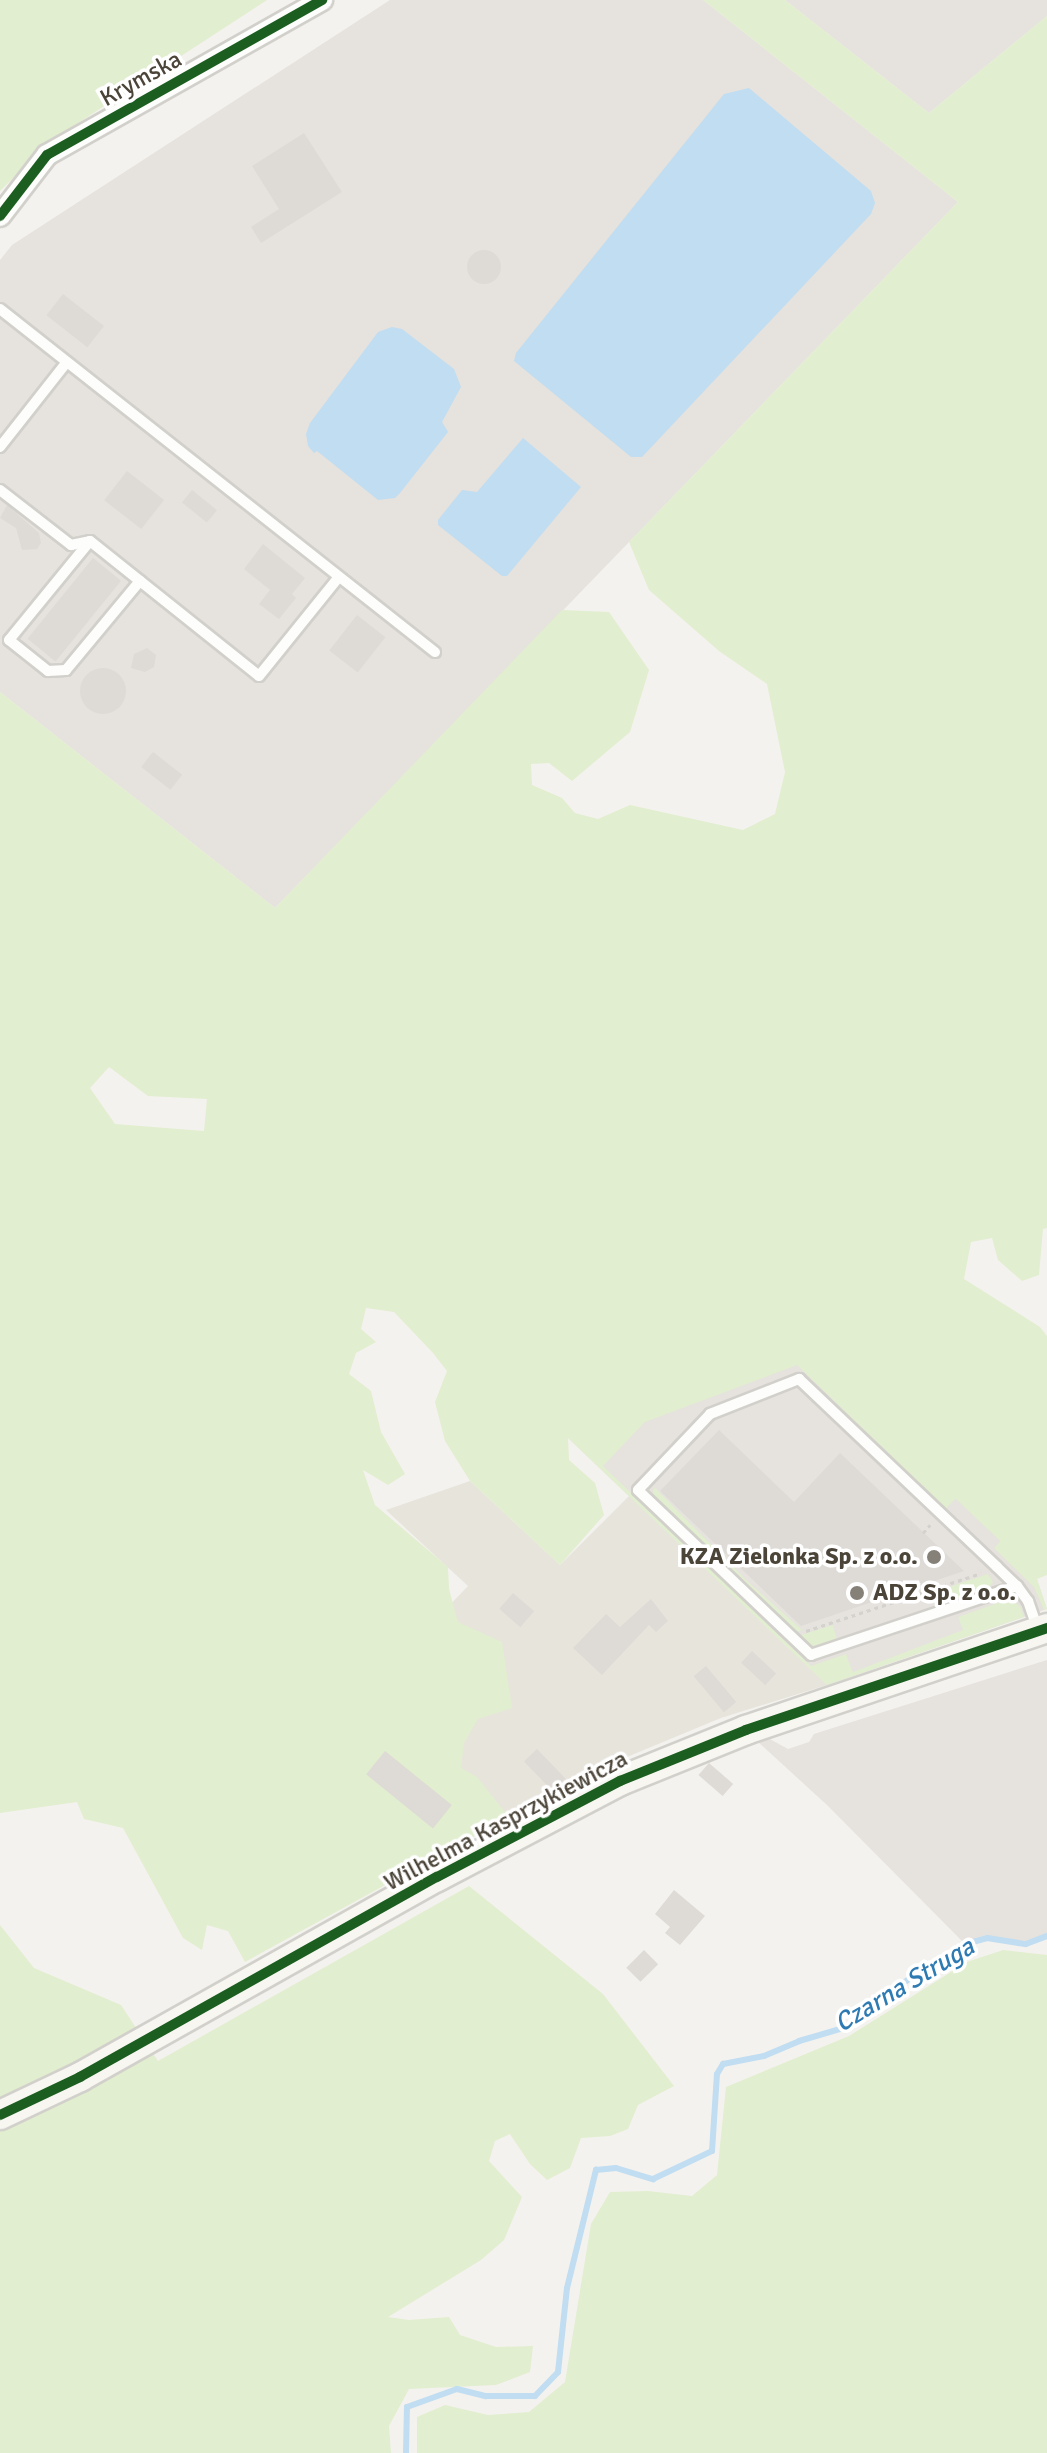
<!DOCTYPE html>
<style>
body{margin:0}
#map{position:relative;width:1047px;height:2453px;overflow:hidden;background:#f4f2ee;font-family:Signika,sans-serif}
div>[style]{position:absolute}
[style*='--x']{left:calc(var(--x)*1px);top:calc(var(--y)*1px);width:calc(var(--w)*1px);rotate:calc(var(--a)*1deg)}
.residential>*{inset:0;background:#e7e4dc}
.industrial>*{inset:0;background:#e6e2de}
.green>*{inset:0;background:#e1eecf}
.parking>*{inset:0;background:#e6e3df;transform-origin:0 0}
.water>*{inset:0;background:#c0ddf1}
.stream>*{height:6px;margin:-3px;padding:0 3px;transform-origin:3px;border-radius:3px;background:#c0ddf1}
.building>*{inset:0;background:#dedbd6;transform-origin:0 0}
.round{border-radius:50%}
.path>*{height:3px;margin-top:-1.5px;transform-origin:0;background:repeating-linear-gradient(90deg,#d3d2cc 0 4px,transparent 0 8px)}
.roads{filter:drop-shadow(2px 0 #d2d0cb) drop-shadow(-2px 0 #d2d0cb) drop-shadow(0 2px #d2d0cb) drop-shadow(0 -2px #d2d0cb)}
.lane>*{height:10px;margin:-5px;padding:0 5px;transform-origin:5px;border-radius:5px;background:#fdfdfc}
.street>*{height:20px;margin:-10px;padding:0 10px;transform-origin:10px;border-radius:10px;background:#fdfdfc}
.secondary>*{height:28px;margin:-14px;padding:0 14px;transform-origin:14px;border-radius:14px;background:#f7f6f1}
.cycleway>*{height:10px;margin:-5px;padding:0 5px;transform-origin:5px;border-radius:5px;background:#1b5e20}
.dots>*{width:22px;height:22px;translate:-50% -50%;box-sizing:border-box;border:4px solid #fff;border-radius:50%}
span{translate:-50% -50%;white-space:nowrap;text-align:center;line-height:1.15;-webkit-text-stroke:7px #fff;paint-order:stroke}
.street-label{font-size:24px;color:#4b4439}
.poi-label{font-size:24px;color:#4b4439;font-weight:700}
.right{translate:-100% -50%;text-align:right}
.left{translate:0 -50%;text-align:left}
.water-label{font-size:26px;color:#2e7ab2;font-style:italic}
</style>
<div id="map">
<div class="residential">
<i style="clip-path:polygon(470px 1481px,560px 1565px,629px 1496px,827px 1685px,721px 1718px,586px 1774px,450px 1850px,270px 1704px,417px 1639px,468px 1586px,386px 1510px)"></i>
</div>
<div class="industrial">
<i style="clip-path:polygon(390px 0,703px 0,958px 202px,275px 908px,0 692px,0 260px,12px 245px)"></i>
<i style="clip-path:polygon(785px 0,1047px 0,1047px 16px,929px 113px)"></i>
<i style="clip-path:polygon(796px 1348px,1015px 1515px,1047px 1609px,827px 1685px,567px 1437px)"></i>
<i style="clip-path:polygon(1047px 1660px,1047px 1936px,1033px 1944px,987px 1938px,965px 1944px,827px 1805px,757px 1741px,768px 1738px,788px 1749px,809px 1742px,814px 1734px)"></i>
</div>
<div class="green">
<i style="clip-path:polygon(0 0,267px 0,52px 140px,0 191px)"></i>
<i style="clip-path:polygon(evenodd,703px 0,785px 0,929px 113px,1047px 16px,1047px 1228px,1043px 1229px,1039px 1275px,1022px 1281px,998px 1260px,992px 1238px,971px 1242px,964px 1279px,1040px 1327px,1047px 1336px,1047px 1575px,1037px 1579px,1047px 1609px,1044px 1610px,1034px 1587px,994px 1548px,1000px 1541px,956px 1499px,946px 1509px,797px 1365px,645px 1422px,603px 1466px,811px 1666px,846px 1654px,851px 1667px,962px 1630px,958px 1617px,1009px 1599px,1020px 1606px,1024px 1617px,827px 1685px,568px 1438px,569px 1460px,595px 1483px,604px 1515px,560px 1565px,470px 1481px,445px 1441px,435px 1402px,447px 1371px,433px 1353px,394px 1312px,366px 1308px,361px 1329px,376px 1342px,356px 1353px,349px 1374px,371px 1391px,381px 1432px,405px 1474px,388px 1485px,363px 1470px,375px 1505px,448px 1567px,449px 1589px,458px 1622px,502px 1642px,512px 1708px,478px 1719px,464px 1743px,461px 1768px,477px 1777px,509px 1817px,245px 1962px,228px 1931px,207px 1925px,202px 1950px,183px 1938px,123px 1828px,84px 1819px,77px 1802px,0 1813px,0 692px,275px 908px,562px 610px,609px 612px,649px 670px,630px 732px,572px 781px,549px 763px,531px 764px,532px 785px,562px 798px,575px 813px,598px 819px,630px 805px,743px 830px,775px 814px,785px 772px,767px 684px,719px 651px,649px 590px,629px 542px,958px 202px,703px 0,109px 1067px,148px 1096px,207px 1099px,204px 1131px,115px 1124px,90px 1088px,109px 1067px)"></i>
<i style="clip-path:polygon(654px 1487px,747px 1581px,802px 1630px,794px 1633px,652px 1497px)"></i>
<i style="clip-path:polygon(988px 1574px,993px 1582px,987px 1590px,953px 1600px,949px 1587px)"></i>
<i style="clip-path:polygon(833px 1625px,837px 1639px,816px 1646px,809px 1646px,798px 1636px)"></i>
<i style="clip-path:polygon(469px 1886px,603px 1994px,674px 2086px,638px 2105px,628px 2129px,610px 2136px,581px 2138px,570px 2168px,547px 2180px,530px 2164px,510px 2134px,495px 2141px,489px 2161px,522px 2197px,504px 2240px,481px 2260px,388px 2317px,409px 2320px,449px 2317px,460px 2335px,496px 2347px,533px 2346px,530px 2372px,496px 2385px,409px 2389px,389px 2426px,391px 2453px,0 2453px,0 1925px,34px 1968px,121px 2005px,158px 2061px)"></i>
<i style="clip-path:polygon(1003px 1950px,1047px 1955px,1047px 2453px,417px 2453px,417px 2417px,445px 2405px,488px 2415px,529px 2412px,565px 2382px,591px 2224px,610px 2192px,648px 2191px,692px 2196px,717px 2175px,726px 2087px,849px 2036px,967px 1962px)"></i>
</div>
<div class="parking">
<i style="left:271px;top:494px;width:34px;height:14px;rotate:37deg"></i>
<i style="left:860px;top:1450px;width:101px;height:14px;rotate:44deg"></i>
<i style="left:955px;top:1499px;width:62px;height:13px;rotate:43deg"></i>
<i style="left:937px;top:1524px;width:57px;height:14px;rotate:44deg"></i>
<i style="left:949px;top:1587px;width:14px;height:122px;rotate:73deg"></i>
<i style="left:958px;top:1617px;width:14px;height:118px;rotate:69deg"></i>
</div>
<div class="water">
<i style="clip-path:polygon(749px 88px,871px 191px,875px 203px,871px 214px,642px 457px,631px 457px,514px 361px,516px 353px,724px 94px)"></i>
<i style="clip-path:polygon(392px 327px,402px 329px,454px 369px,461px 387px,442px 422px,448px 432px,400px 493px,395px 498px,378px 500px,317px 451px,314px 453px,308px 446px,306px 434px,310px 423px,378px 332px)"></i>
<i style="clip-path:polygon(523px 438px,581px 487px,507px 576px,502px 576px,438px 525px,438px 520px,462px 490px,477px 492px)"></i>
</div>
<div class="stream">
<i style="--x:406;--y:2453;--w:46;--a:-88.8"></i>
<i style="--x:407;--y:2407;--w:53;--a:-19.8"></i>
<i style="--x:457;--y:2389;--w:30;--a:14"></i>
<i style="--x:486;--y:2396;--w:49;--a:0"></i>
<i style="--x:535;--y:2396;--w:33;--a:-46"></i>
<i style="--x:558;--y:2372;--w:84;--a:-83.9"></i>
<i style="--x:567;--y:2288;--w:122;--a:-76.2"></i>
<i style="--x:596;--y:2170;--w:20;--a:-6"></i>
<i style="--x:616;--y:2168;--w:39;--a:17"></i>
<i style="--x:653;--y:2179;--w:65;--a:-25.4"></i>
<i style="--x:712;--y:2151;--w:77;--a:-86.3"></i>
<i style="--x:717;--y:2074;--w:12;--a:-59"></i>
<i style="--x:723;--y:2064;--w:42;--a:-11"></i>
<i style="--x:764;--y:2056;--w:38;--a:-23"></i>
<i style="--x:799;--y:2041;--w:50;--a:-16.3"></i>
<i style="--x:847;--y:2027;--w:85;--a:-37.8"></i>
<i style="--x:914;--y:1975;--w:60;--a:-31.3"></i>
<i style="--x:965;--y:1944;--w:23;--a:-15"></i>
<i style="--x:987;--y:1938;--w:39;--a:9"></i>
<i style="--x:1026;--y:1944;--w:22;--a:-21"></i>
</div>
<div class="building">
<i style="clip-path:polygon(304px 133px,342px 192px,261px 243px,251px 227px,279px 209px,252px 166px)"></i>
<i class="round" style="left:467px;top:250px;width:34px;height:34px"></i>
<i style="left:63px;top:294px;width:52px;height:27px;rotate:38deg"></i>
<i style="left:127px;top:471px;width:47px;height:37px;rotate:38deg"></i>
<i style="left:192px;top:490px;width:32px;height:16px;rotate:39deg"></i>
<i style="clip-path:polygon(7px 505px,39px 533px,41px 543px,37px 549px,22px 550px,16px 528px,0 518px)"></i>
<i style="clip-path:polygon(263px 544px,305px 578px,292px 594px,296px 598px,279px 619px,259px 604px,270px 590px,244px 569px)"></i>
<i style="left:93px;top:558px;width:36px;height:104px;rotate:39deg"></i>
<i style="left:357px;top:615px;width:36px;height:45px;rotate:38deg"></i>
<i style="clip-path:polygon(147px 648px,156px 655px,154px 667px,145px 672px,131px 668px,134px 654px)"></i>
<i class="round" style="left:80px;top:668px;width:46px;height:46px"></i>
<i style="left:153px;top:752px;width:37px;height:19px;rotate:38deg"></i>
<i style="clip-path:polygon(719px 1430px,794px 1502px,840px 1453px,964px 1571px,801px 1626px,660px 1491px)"></i>
<i style="left:513px;top:1593px;width:28px;height:21px;rotate:41deg"></i>
<i style="clip-path:polygon(651px 1599px,668px 1621px,656px 1632px,649px 1625px,602px 1675px,573px 1648px,606px 1614px,620px 1627px)"></i>
<i style="left:752px;top:1651px;width:33px;height:16px;rotate:43deg"></i>
<i style="left:706px;top:1666px;width:47px;height:16px;rotate:50deg"></i>
<i style="left:537px;top:1749px;width:43px;height:18px;rotate:46deg"></i>
<i style="left:385px;top:1751px;width:86px;height:30px;rotate:39deg"></i>
<i style="left:709px;top:1763px;width:32px;height:16px;rotate:41deg"></i>
<i style="clip-path:polygon(674px 1890px,705px 1916px,680px 1945px,665px 1933px,670px 1927px,655px 1914px)"></i>
<i style="left:644px;top:1950px;width:20px;height:25px;rotate:45deg"></i>
</div>
<div class="path">
<i style="--x:923;--y:1533;--w:11;--a:-49"></i>
<i style="--x:806;--y:1631;--w:184;--a:-18.3"></i>
</div>
<div class="roads">
<div class="lane">
<i style="--x:0;--y:309;--w:554;--a:38.26"></i>
<i style="--x:0;--y:447;--w:108;--a:-51.8"></i>
<i style="--x:0;--y:490;--w:90;--a:37.8"></i>
<i style="--x:71;--y:545;--w:19;--a:-12"></i>
<i style="--x:90;--y:541;--w:216;--a:38.6"></i>
<i style="--x:259;--y:676;--w:127;--a:-51.1"></i>
<i style="--x:90;--y:541;--w:128;--a:129.3"></i>
<i style="--x:9;--y:640;--w:50;--a:38.5"></i>
<i style="--x:48;--y:671;--w:18;--a:-3"></i>
<i style="--x:66;--y:670;--w:116;--a:-50.3"></i>
<i style="--x:799;--y:1379;--w:273;--a:43.5"></i>
<i style="--x:997;--y:1567;--w:28;--a:44"></i>
<i style="--x:1017;--y:1586;--w:217;--a:161.5"></i>
<i style="--x:811;--y:1655;--w:239;--a:-136.4"></i>
<i style="--x:638;--y:1490;--w:105;--a:-46.5"></i>
<i style="--x:710;--y:1414;--w:96;--a:-21.5"></i>
<i style="--x:1017;--y:1586;--w:19;--a:54"></i>
<i style="--x:1028;--y:1601;--w:28;--a:71"></i>
</div>
<div class="street">
<i style="--x:0;--y:216;--w:77;--a:-52.4"></i>
<i style="--x:47;--y:155;--w:316;--a:-29.4"></i>
</div>
<div class="secondary">
<i style="--x:0;--y:2115;--w:89;--a:-25.4"></i>
<i style="--x:80;--y:2077;--w:409;--a:-29.3"></i>
<i style="--x:437;--y:1877;--w:207;--a:-27.7"></i>
<i style="--x:620;--y:1781;--w:136;--a:-22"></i>
<i style="--x:746;--y:1730;--w:318;--a:-18.7"></i>
</div>
</div>
<div class="cycleway">
<i style="--x:0;--y:216;--w:77;--a:-52.4"></i>
<i style="--x:47;--y:155;--w:316;--a:-29.4"></i>
<i style="--x:0;--y:2115;--w:89;--a:-25.4"></i>
<i style="--x:80;--y:2077;--w:409;--a:-29.3"></i>
<i style="--x:437;--y:1877;--w:207;--a:-27.7"></i>
<i style="--x:620;--y:1781;--w:136;--a:-22"></i>
<i style="--x:746;--y:1730;--w:318;--a:-18.7"></i>
</div>
<div class="dots">
<i style="left:934px;top:1557px;background:#868178"></i>
<i style="left:857px;top:1593px;background:#868178"></i>
</div>
<div class="street-label">
<span style="left:141px;top:79px;rotate:-29deg">Krymska</span>
<span style="left:506px;top:1821px;rotate:-28deg">Wilhelma Kasprzykiewicza</span>
</div>
<div class="poi-label">
<span class="right" style="left:918px;top:1557px">KZA Zielonka Sp. z o.o.</span>
<span class="left" style="left:873px;top:1593px">ADZ Sp. z o.o.</span>
</div>
<div class="water-label">
<span style="left:905px;top:1986px;rotate:-31deg">Czarna Struga</span>
</div>
</div>
